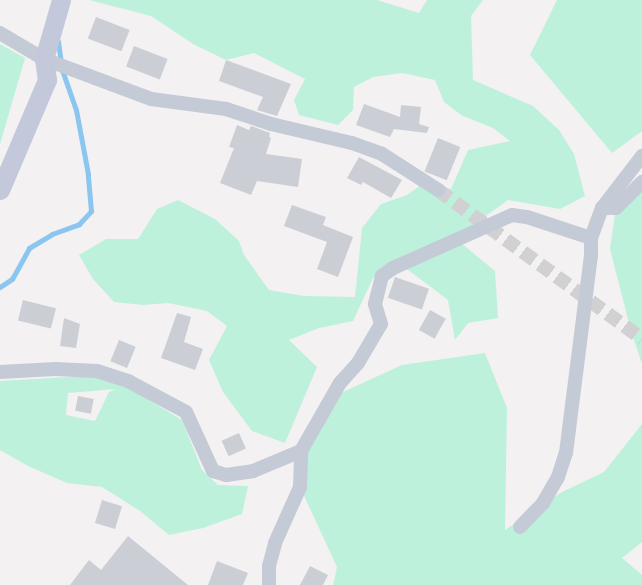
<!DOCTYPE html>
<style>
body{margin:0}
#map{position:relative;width:642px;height:585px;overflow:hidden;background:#f3f1f1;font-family:"Fira Sans Condensed",sans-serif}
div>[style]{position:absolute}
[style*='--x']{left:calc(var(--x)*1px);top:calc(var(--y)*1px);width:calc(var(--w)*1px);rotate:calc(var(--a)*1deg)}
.green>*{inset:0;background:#bef1dc}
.stream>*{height:5px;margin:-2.5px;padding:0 2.5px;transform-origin:2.5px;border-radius:2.5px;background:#8ac6ef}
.building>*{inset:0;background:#ccced6;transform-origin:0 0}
.street-tunnel>*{height:14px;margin-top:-7px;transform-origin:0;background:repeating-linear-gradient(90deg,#d1d1d4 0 14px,transparent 0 21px)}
.street>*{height:14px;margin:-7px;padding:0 7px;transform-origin:7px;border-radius:7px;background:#c4cad6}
.secondary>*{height:19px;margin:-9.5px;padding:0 9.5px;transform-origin:9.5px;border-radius:9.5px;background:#c3c9da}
span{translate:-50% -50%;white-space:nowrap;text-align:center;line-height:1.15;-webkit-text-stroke:4.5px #fff;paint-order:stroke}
</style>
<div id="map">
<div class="green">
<i style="clip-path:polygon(89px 0,377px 0,419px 13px,427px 0,483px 0,471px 16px,473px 80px,533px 106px,559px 130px,574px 154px,585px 196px,560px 209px,508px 200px,455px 238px,495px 271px,498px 318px,468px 323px,455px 340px,448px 300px,395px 260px,373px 278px,353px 321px,319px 328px,289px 340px,317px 367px,285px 443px,252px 431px,223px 392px,209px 360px,227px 326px,207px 311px,168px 303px,143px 305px,114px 302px,93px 279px,79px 255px,106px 239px,138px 239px,157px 209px,178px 200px,215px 219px,239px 241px,244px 255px,269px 290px,304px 296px,355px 297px,362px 228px,381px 204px,407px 195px,425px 182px,451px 189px,468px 150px,510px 141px,493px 128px,461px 115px,444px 102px,435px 80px,402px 73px,373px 77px,354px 87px,353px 110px,338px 125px,299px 115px,294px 100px,305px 79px,254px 53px,226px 60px,193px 44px,151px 16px)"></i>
<i style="clip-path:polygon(557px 0,642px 0,642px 131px,612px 153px,530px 55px)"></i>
<i style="clip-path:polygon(0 44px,25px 58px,0 144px)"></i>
<i style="clip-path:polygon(642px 192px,642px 364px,631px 331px,610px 249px,615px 214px)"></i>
<i style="clip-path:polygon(485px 353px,507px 408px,505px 530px,562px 492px,604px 472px,642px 424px,642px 542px,622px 558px,642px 575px,642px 585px,333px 585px,337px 567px,300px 487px,301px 451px,332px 397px,402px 365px)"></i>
<i style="clip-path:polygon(evenodd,85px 376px,98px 376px,129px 388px,182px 420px,202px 470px,218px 485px,248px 486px,242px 514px,203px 528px,169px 535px,140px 511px,102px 487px,67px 483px,28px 466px,0 450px,0 381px,85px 376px,116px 389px,109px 392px,95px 421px,66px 415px,68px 393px,116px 389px)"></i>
</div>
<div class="stream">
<i style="--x:0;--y:287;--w:14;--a:-34"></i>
<i style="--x:12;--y:279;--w:35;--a:-61"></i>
<i style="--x:29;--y:248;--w:27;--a:-31"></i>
<i style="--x:52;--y:234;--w:29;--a:-20"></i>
<i style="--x:79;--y:224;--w:18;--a:-47"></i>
<i style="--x:91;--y:211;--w:37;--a:-95"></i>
<i style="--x:88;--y:174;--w:65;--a:-100.6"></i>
<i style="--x:76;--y:110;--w:42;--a:-109.3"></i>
<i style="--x:62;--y:70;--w:29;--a:-98"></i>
</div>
<div class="building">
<i style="left:96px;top:17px;width:36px;height:23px;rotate:21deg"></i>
<i style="left:134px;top:46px;width:36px;height:22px;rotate:21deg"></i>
<i style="clip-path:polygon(226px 60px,291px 84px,277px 116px,257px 110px,263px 97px,219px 81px)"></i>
<i style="clip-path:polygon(364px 104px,400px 117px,401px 105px,421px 107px,419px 124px,429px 127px,427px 133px,394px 129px,390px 137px,356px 125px)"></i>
<i style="clip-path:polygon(237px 125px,249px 130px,251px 126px,270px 133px,269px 137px,271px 138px,266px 154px,302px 159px,298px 187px,257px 181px,251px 195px,220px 183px,234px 148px,229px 147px)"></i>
<i style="left:438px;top:138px;width:24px;height:36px;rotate:22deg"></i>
<i style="clip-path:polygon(359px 157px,402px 180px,391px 198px,363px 182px,361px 185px,347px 178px)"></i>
<i style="clip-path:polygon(292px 205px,326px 217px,323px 225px,353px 237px,338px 277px,317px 269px,327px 242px,284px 226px)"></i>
<i style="left:395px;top:277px;width:36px;height:22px;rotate:19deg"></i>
<i style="left:23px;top:300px;width:34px;height:21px;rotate:14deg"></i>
<i style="left:430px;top:310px;width:18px;height:23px;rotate:29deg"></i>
<i style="clip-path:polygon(177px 313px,191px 317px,184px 342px,203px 349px,195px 370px,161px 358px)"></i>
<i style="clip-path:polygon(64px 318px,80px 324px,76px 348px,60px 346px)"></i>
<i style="left:119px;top:340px;width:18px;height:23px;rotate:22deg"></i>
<i style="left:78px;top:396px;width:16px;height:15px;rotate:11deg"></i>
<i style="left:239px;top:433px;width:17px;height:19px;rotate:66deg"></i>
<i style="left:102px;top:500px;width:21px;height:24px;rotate:17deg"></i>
<i style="clip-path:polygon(128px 536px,188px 585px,70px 585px,89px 560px,101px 570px)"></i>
<i style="clip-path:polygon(217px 561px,248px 573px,243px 585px,208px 585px)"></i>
<i style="clip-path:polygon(310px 566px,328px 575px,323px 585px,300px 585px)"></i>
</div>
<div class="street-tunnel">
<i style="--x:438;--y:190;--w:253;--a:36.1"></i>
</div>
<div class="street">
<i style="--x:0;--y:33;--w:51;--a:30.6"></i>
<i style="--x:44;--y:59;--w:114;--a:20.5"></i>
<i style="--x:151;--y:99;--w:76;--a:7.6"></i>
<i style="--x:226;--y:109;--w:47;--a:18.4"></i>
<i style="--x:271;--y:124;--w:83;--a:13.2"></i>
<i style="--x:352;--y:143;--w:32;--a:20"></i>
<i style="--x:382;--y:154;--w:67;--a:32.7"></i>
<i style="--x:602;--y:208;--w:14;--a:0"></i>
<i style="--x:616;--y:208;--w:37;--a:-45"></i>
<i style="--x:0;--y:372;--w:55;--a:-3.1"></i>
<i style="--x:55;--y:369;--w:42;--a:2.7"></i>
<i style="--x:97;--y:371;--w:33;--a:18"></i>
<i style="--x:128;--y:381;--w:66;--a:28.1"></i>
<i style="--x:186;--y:412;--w:65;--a:65.4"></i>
<i style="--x:213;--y:471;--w:14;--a:17"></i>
<i style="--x:226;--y:475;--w:27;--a:-8"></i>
<i style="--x:253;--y:471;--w:52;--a:-22.6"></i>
<i style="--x:520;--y:527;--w:33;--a:-46"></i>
<i style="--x:543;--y:503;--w:30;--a:-60"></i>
<i style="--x:558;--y:477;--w:25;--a:-72"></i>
<i style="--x:566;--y:453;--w:199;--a:-82.8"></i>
<i style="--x:591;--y:256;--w:18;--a:-90"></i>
<i style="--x:591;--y:238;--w:32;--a:-70"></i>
<i style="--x:602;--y:208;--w:66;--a:-52.4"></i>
<i style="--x:269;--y:585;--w:19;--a:-90"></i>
<i style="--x:269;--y:566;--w:24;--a:-75"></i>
<i style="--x:275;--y:543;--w:61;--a:-65.9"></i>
<i style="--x:300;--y:487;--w:36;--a:-88"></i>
<i style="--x:301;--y:451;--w:78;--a:-60.2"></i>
<i style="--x:340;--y:383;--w:27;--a:-48"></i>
<i style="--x:358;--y:363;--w:45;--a:-59.5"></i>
<i style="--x:381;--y:324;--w:21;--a:-107"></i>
<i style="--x:375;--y:304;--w:29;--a:-76"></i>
<i style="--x:382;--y:276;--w:14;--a:-36"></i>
<i style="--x:393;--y:268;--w:130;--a:-24"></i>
<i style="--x:512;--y:215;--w:15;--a:8"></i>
<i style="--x:527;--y:217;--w:67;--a:18.2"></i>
</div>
<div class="secondary">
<i style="--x:0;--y:190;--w:120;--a:-66.9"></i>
<i style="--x:47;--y:80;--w:21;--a:-98"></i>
<i style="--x:44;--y:59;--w:61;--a:-73.9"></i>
</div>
</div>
